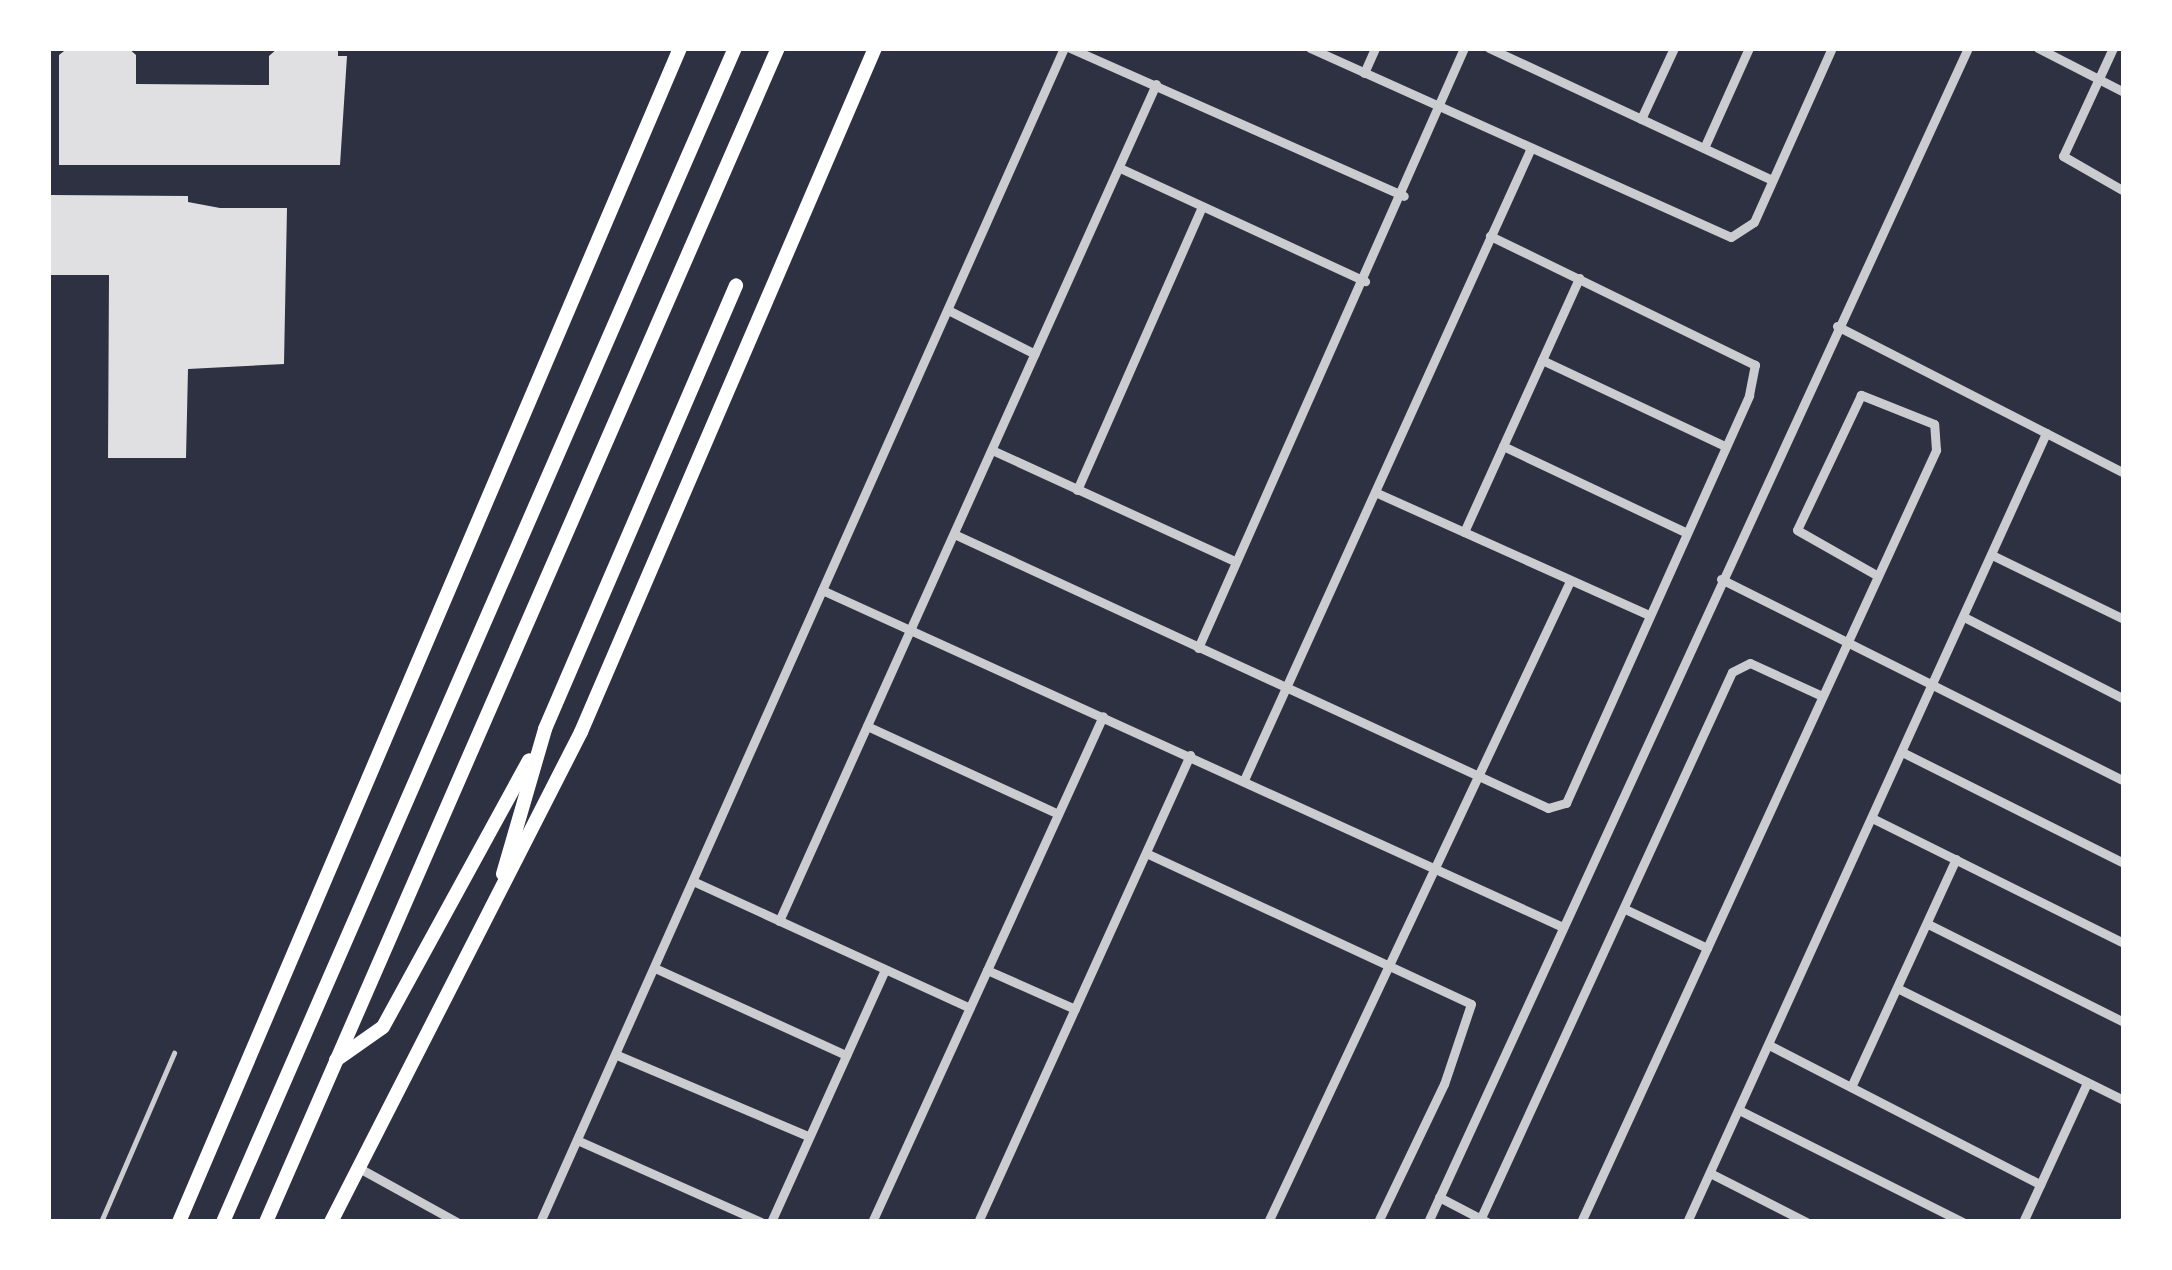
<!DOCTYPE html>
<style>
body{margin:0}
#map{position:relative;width:2172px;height:1270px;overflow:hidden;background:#2d3142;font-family:"PT Sans Narrow",sans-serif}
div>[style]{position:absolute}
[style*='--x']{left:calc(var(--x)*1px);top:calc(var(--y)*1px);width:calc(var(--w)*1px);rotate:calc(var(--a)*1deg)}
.building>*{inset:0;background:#e0e0e3}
.service>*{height:4.5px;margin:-2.25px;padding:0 2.25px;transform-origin:2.25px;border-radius:2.25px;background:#caccd0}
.minor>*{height:9px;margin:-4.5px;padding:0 4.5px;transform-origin:4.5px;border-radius:4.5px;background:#caccd0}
.primary>*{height:14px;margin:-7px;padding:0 7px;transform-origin:7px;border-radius:7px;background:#fff}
.trunk>*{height:14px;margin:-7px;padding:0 7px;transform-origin:7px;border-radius:7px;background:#fff}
span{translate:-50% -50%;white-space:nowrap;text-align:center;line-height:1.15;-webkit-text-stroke:9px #fff;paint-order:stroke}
.frame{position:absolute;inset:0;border:51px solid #fff;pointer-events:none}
</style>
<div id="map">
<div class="building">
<i style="clip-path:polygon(68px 48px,128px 48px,136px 55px,136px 84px,269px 85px,269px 56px,278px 48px,338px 48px,338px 56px,347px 56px,340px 165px,59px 165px,59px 55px)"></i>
<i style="clip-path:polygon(51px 195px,188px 196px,188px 202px,220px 208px,287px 208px,284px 364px,188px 369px,186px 458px,108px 458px,109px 275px,50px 275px)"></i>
</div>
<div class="service">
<i style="--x:101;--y:1222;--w:184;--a:-66.6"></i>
</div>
<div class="minor">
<i style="--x:1070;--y:48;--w:365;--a:23.9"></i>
<i style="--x:1310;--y:48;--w:461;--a:24.2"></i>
<i style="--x:1731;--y:237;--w:27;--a:-33"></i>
<i style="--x:1754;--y:222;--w:191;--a:-65.9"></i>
<i style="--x:1489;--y:48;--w:312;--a:25"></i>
<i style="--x:2038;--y:48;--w:97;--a:27.1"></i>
<i style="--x:2113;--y:48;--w:119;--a:114.8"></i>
<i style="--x:2063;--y:156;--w:70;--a:29.8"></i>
<i style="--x:1364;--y:73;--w:27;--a:-66"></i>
<i style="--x:1641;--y:119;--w:78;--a:-65.1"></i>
<i style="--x:1704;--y:148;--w:110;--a:-65.8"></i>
<i style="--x:1120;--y:168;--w:270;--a:24.8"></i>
<i style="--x:948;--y:310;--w:97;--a:26.8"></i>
<i style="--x:1837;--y:326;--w:322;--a:27.1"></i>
<i style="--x:1542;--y:360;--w:202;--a:25.2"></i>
<i style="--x:1503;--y:446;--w:201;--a:25.3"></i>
<i style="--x:992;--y:450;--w:267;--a:24.6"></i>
<i style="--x:1077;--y:490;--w:309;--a:-66.2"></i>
<i style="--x:1375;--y:492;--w:300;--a:24.2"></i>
<i style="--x:1464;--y:532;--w:279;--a:-65.6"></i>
<i style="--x:954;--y:534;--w:654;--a:24.76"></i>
<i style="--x:1548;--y:808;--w:19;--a:-16"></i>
<i style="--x:1566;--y:803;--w:447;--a:-65.8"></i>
<i style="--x:1749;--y:395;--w:31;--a:-79"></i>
<i style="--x:1755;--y:365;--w:295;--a:-154"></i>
<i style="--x:1992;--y:555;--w:147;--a:25.9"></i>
<i style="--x:1721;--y:579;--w:451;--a:26.6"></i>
<i style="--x:822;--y:590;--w:814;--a:24.46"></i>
<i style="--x:1964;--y:617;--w:180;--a:27.1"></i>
<i style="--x:1198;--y:648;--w:656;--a:-66.09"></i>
<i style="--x:867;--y:726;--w:210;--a:24.7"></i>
<i style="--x:1902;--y:752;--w:248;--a:26.6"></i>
<i style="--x:1244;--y:780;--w:692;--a:-65.58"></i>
<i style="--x:1872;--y:818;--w:281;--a:26.4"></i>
<i style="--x:1146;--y:853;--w:358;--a:24.9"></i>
<i style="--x:1471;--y:1004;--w:84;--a:108.6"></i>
<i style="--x:1444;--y:1084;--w:153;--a:115.6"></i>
<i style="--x:695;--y:882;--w:302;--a:24.6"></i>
<i style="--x:1625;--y:909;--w:91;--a:25.4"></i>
<i style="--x:779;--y:921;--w:918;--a:-65.75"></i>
<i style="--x:1928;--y:924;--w:219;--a:26.6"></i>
<i style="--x:657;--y:969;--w:208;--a:24.5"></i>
<i style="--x:987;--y:970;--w:96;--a:23.9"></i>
<i style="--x:1899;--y:989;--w:251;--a:26.3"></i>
<i style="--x:1769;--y:1045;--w:305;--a:27.2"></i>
<i style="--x:617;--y:1055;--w:207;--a:23"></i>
<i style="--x:1851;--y:1087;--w:251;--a:-65.3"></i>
<i style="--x:1739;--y:1110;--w:250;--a:26.6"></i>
<i style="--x:577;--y:1140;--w:201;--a:24"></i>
<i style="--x:359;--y:1168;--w:112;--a:28.9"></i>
<i style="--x:1710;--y:1173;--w:108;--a:27"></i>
<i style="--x:1439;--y:1197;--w:54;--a:27.5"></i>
<i style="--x:540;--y:1222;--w:1286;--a:-65.95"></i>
<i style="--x:771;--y:1222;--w:277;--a:-65.7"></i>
<i style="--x:872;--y:1222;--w:556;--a:-65.46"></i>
<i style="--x:978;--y:1222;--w:513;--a:-65.58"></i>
<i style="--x:1268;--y:1222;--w:709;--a:-64.77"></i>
<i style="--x:1428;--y:1222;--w:1292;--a:-65.3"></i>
<i style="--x:1479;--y:1222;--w:605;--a:-65.3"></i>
<i style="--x:1732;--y:672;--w:20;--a:-27"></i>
<i style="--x:1750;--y:663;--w:79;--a:24.6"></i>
<i style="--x:1581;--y:1222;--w:850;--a:-65.3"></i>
<i style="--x:1936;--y:450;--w:26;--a:-94"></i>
<i style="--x:1934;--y:424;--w:79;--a:-158.3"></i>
<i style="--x:1861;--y:395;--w:149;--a:115.4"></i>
<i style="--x:1797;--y:530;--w:93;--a:29.6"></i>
<i style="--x:1687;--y:1222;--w:867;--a:-65.53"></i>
<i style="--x:2023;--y:1222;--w:153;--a:-65.3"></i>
<i style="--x:2123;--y:1222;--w:2;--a:-63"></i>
</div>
<div class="primary">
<i style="--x:179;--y:1222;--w:1276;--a:-66.89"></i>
<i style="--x:331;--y:1222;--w:550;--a:-62.97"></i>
<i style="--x:581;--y:732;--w:745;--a:-66.74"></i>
</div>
<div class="trunk">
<i style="--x:503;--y:874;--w:151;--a:-73.8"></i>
<i style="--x:545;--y:729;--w:483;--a:-66.7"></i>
<i style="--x:336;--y:1060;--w:57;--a:-35.1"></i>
<i style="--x:383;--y:1027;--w:304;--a:-61.3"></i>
<i style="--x:223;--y:1222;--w:1281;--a:-66.44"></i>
<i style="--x:266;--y:1222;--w:1281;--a:-66.44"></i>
</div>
<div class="frame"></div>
</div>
